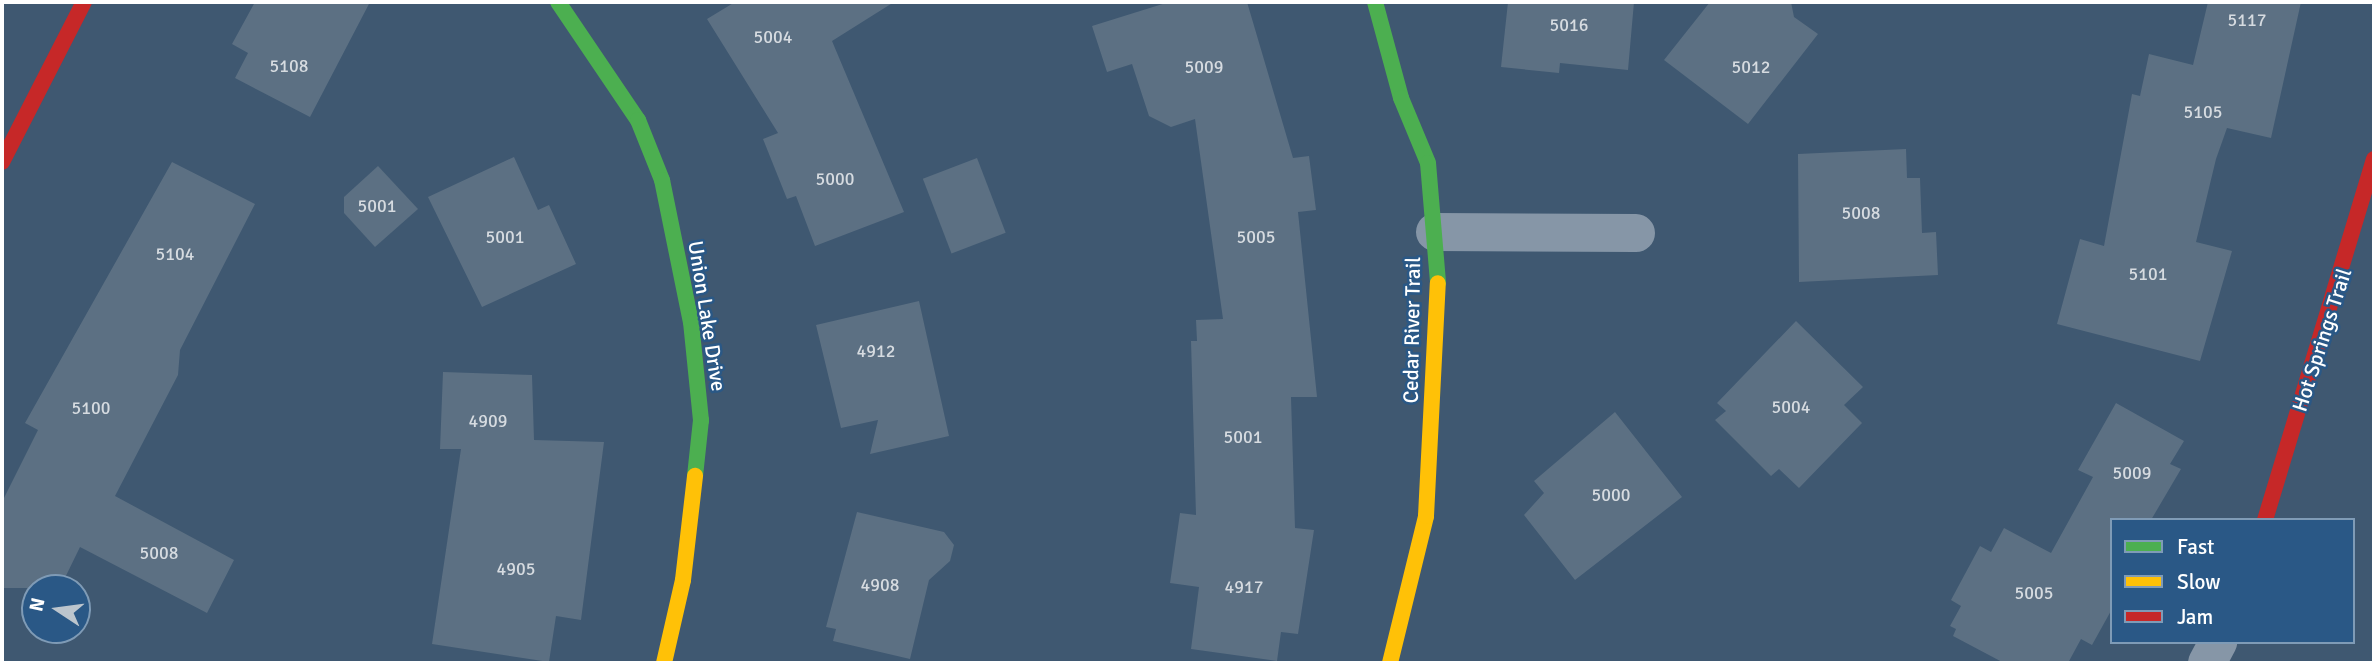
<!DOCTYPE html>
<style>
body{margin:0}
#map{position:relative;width:2376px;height:665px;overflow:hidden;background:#3f5871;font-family:Signika,sans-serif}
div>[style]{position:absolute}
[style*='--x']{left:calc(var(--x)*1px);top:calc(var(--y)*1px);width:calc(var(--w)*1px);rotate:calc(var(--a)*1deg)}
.building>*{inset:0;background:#5c7083;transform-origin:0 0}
.street>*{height:38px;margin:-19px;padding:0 19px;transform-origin:19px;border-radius:19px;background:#8696a7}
.fast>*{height:16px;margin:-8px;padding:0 8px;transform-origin:8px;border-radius:8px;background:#4caf50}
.slow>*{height:16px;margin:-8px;padding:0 8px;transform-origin:8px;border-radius:8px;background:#ffc107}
.jam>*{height:16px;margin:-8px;padding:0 8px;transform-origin:8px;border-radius:8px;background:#c62828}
span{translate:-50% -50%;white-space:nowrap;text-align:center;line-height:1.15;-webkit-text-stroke:5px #2a5886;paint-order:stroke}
.number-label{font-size:18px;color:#d6dbe0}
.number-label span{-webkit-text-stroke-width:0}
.street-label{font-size:21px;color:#fff}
.frame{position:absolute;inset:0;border:4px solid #fff;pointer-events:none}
.legend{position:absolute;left:2110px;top:518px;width:245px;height:126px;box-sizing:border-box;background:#2a5886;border:2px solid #7f9bb6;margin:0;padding:9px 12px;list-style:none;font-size:21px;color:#fff}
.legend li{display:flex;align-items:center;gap:14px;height:35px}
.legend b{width:35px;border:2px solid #7f9bb6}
.north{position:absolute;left:21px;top:574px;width:70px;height:70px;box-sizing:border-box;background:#2a5886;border:2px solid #7f9bb6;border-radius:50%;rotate:283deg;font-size:19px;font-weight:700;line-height:28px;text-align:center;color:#fff}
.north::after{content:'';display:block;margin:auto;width:24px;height:32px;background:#bcc5cd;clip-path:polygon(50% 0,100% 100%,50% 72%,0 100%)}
</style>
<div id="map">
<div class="building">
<i style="clip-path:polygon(255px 2px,370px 2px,310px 117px,235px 78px,248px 53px,232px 44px)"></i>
<i style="clip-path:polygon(735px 2px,894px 2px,832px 41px,904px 212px,815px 246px,796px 196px,787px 199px,763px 139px,778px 133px,707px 19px)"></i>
<i style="clip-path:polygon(1169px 2px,1247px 2px,1293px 158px,1309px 156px,1316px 210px,1298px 212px,1317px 397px,1291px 397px,1295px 528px,1314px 530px,1298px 634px,1281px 632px,1277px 661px,1191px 649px,1199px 587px,1170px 583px,1180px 513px,1196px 515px,1191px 341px,1197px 341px,1196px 320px,1223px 319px,1195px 119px,1171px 127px,1149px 116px,1132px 64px,1107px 72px,1092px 26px)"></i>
<i style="clip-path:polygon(1508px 2px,1634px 2px,1628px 70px,1560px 63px,1559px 73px,1501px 67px)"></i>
<i style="clip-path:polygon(1710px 2px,1791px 2px,1794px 17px,1818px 34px,1748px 124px,1664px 60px)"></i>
<i style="clip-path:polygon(2208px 2px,2301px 2px,2271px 138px,2227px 128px,2216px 159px,2196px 242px,2232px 251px,2200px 361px,2057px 324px,2080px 239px,2104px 246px,2132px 94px,2140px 96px,2149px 54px,2193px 65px)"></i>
<i style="clip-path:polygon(1906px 149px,1907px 178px,1920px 178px,1922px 233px,1936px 232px,1938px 275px,1799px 282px,1798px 154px)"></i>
<i style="clip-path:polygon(514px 157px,538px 210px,549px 205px,576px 264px,482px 307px,428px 197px)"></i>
<i style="left:977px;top:158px;width:80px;height:58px;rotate:69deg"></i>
<i style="clip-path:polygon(172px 162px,255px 204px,180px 350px,178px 375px,115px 496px,234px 560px,207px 613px,80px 547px,60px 588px,2px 588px,2px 502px,38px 430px,25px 423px)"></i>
<i style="clip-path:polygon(378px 166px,418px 209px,375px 247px,344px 213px,344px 197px)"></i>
<i style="clip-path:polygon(919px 301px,949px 436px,870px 454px,878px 420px,841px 428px,816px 325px)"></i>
<i style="clip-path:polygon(1796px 321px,1863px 387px,1844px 405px,1862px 423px,1799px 488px,1779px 469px,1771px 476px,1715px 420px,1726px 411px,1717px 403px)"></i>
<i style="clip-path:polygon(443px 372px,532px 375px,534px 440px,604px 442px,581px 620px,556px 616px,549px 662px,432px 644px,461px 449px,440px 449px)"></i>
<i style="clip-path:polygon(2116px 403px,2184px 441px,2170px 464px,2181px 469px,2151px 520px,2112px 520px,2112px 609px,2092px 645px,2081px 639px,2068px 663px,2004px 663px,1953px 636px,1956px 629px,1950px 626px,1961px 606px,1951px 600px,1980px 546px,1991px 552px,2004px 528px,2051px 553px,2093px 477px,2078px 470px)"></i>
<i style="clip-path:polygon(1615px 412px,1682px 497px,1575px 580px,1524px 515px,1544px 493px,1534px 481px)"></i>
<i style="clip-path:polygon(857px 512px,944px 532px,954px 545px,950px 561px,929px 580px,910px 659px,833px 641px,836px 629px,826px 627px)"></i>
</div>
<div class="street">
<i style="--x:1435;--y:232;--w:201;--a:0.3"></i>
<i style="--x:2207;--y:663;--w:24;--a:-62"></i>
</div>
<div class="fast">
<i style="--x:558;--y:2;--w:143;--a:55.9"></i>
<i style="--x:638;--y:120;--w:65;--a:68.2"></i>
<i style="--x:662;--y:180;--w:145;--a:78.5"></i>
<i style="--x:691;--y:322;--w:99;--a:84.2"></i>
<i style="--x:701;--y:420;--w:56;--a:96.1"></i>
<i style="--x:1375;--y:2;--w:99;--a:74.8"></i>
<i style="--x:1401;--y:98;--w:70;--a:67.4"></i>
<i style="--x:1428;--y:163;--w:120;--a:85.2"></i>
</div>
<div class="slow">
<i style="--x:664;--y:663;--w:85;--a:-77.1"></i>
<i style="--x:683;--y:580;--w:105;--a:-83.4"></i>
<i style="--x:1390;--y:663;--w:151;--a:-76.2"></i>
<i style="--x:1426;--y:516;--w:233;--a:-87.1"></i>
</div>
<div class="jam">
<i style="--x:2;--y:162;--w:180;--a:-62.9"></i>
<i style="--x:2265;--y:520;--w:377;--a:-73.2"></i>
</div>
<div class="number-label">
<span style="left:2247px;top:20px">5117</span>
<span style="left:1569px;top:25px">5016</span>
<span style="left:773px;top:37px">5004</span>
<span style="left:289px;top:66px">5108</span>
<span style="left:1204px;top:67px">5009</span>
<span style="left:1751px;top:67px">5012</span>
<span style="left:2203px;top:112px">5105</span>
<span style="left:835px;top:179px">5000</span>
<span style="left:377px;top:206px">5001</span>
<span style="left:1861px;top:213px">5008</span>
<span style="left:505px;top:237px">5001</span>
<span style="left:1256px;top:237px">5005</span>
<span style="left:175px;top:254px">5104</span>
<span style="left:2148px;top:274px">5101</span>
<span style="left:876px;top:351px">4912</span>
<span style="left:1791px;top:407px">5004</span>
<span style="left:91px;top:408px">5100</span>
<span style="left:488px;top:421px">4909</span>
<span style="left:1243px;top:437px">5001</span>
<span style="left:2132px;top:473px">5009</span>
<span style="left:1611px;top:495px">5000</span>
<span style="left:159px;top:553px">5008</span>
<span style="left:516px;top:569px">4905</span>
<span style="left:880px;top:585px">4908</span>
<span style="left:1244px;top:587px">4917</span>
<span style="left:2034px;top:593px">5005</span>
</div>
<div class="street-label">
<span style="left:707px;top:316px;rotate:81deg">Union Lake Drive</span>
<span style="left:1412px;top:330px;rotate:-89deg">Cedar River Trail</span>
<span style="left:2322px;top:340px;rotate:-72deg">Hot Springs Trail</span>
</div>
<div class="frame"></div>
<ul class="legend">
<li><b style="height:9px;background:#4caf50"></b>Fast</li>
<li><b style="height:9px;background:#ffc107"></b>Slow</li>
<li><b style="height:9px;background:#c62828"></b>Jam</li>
</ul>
<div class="north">N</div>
</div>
